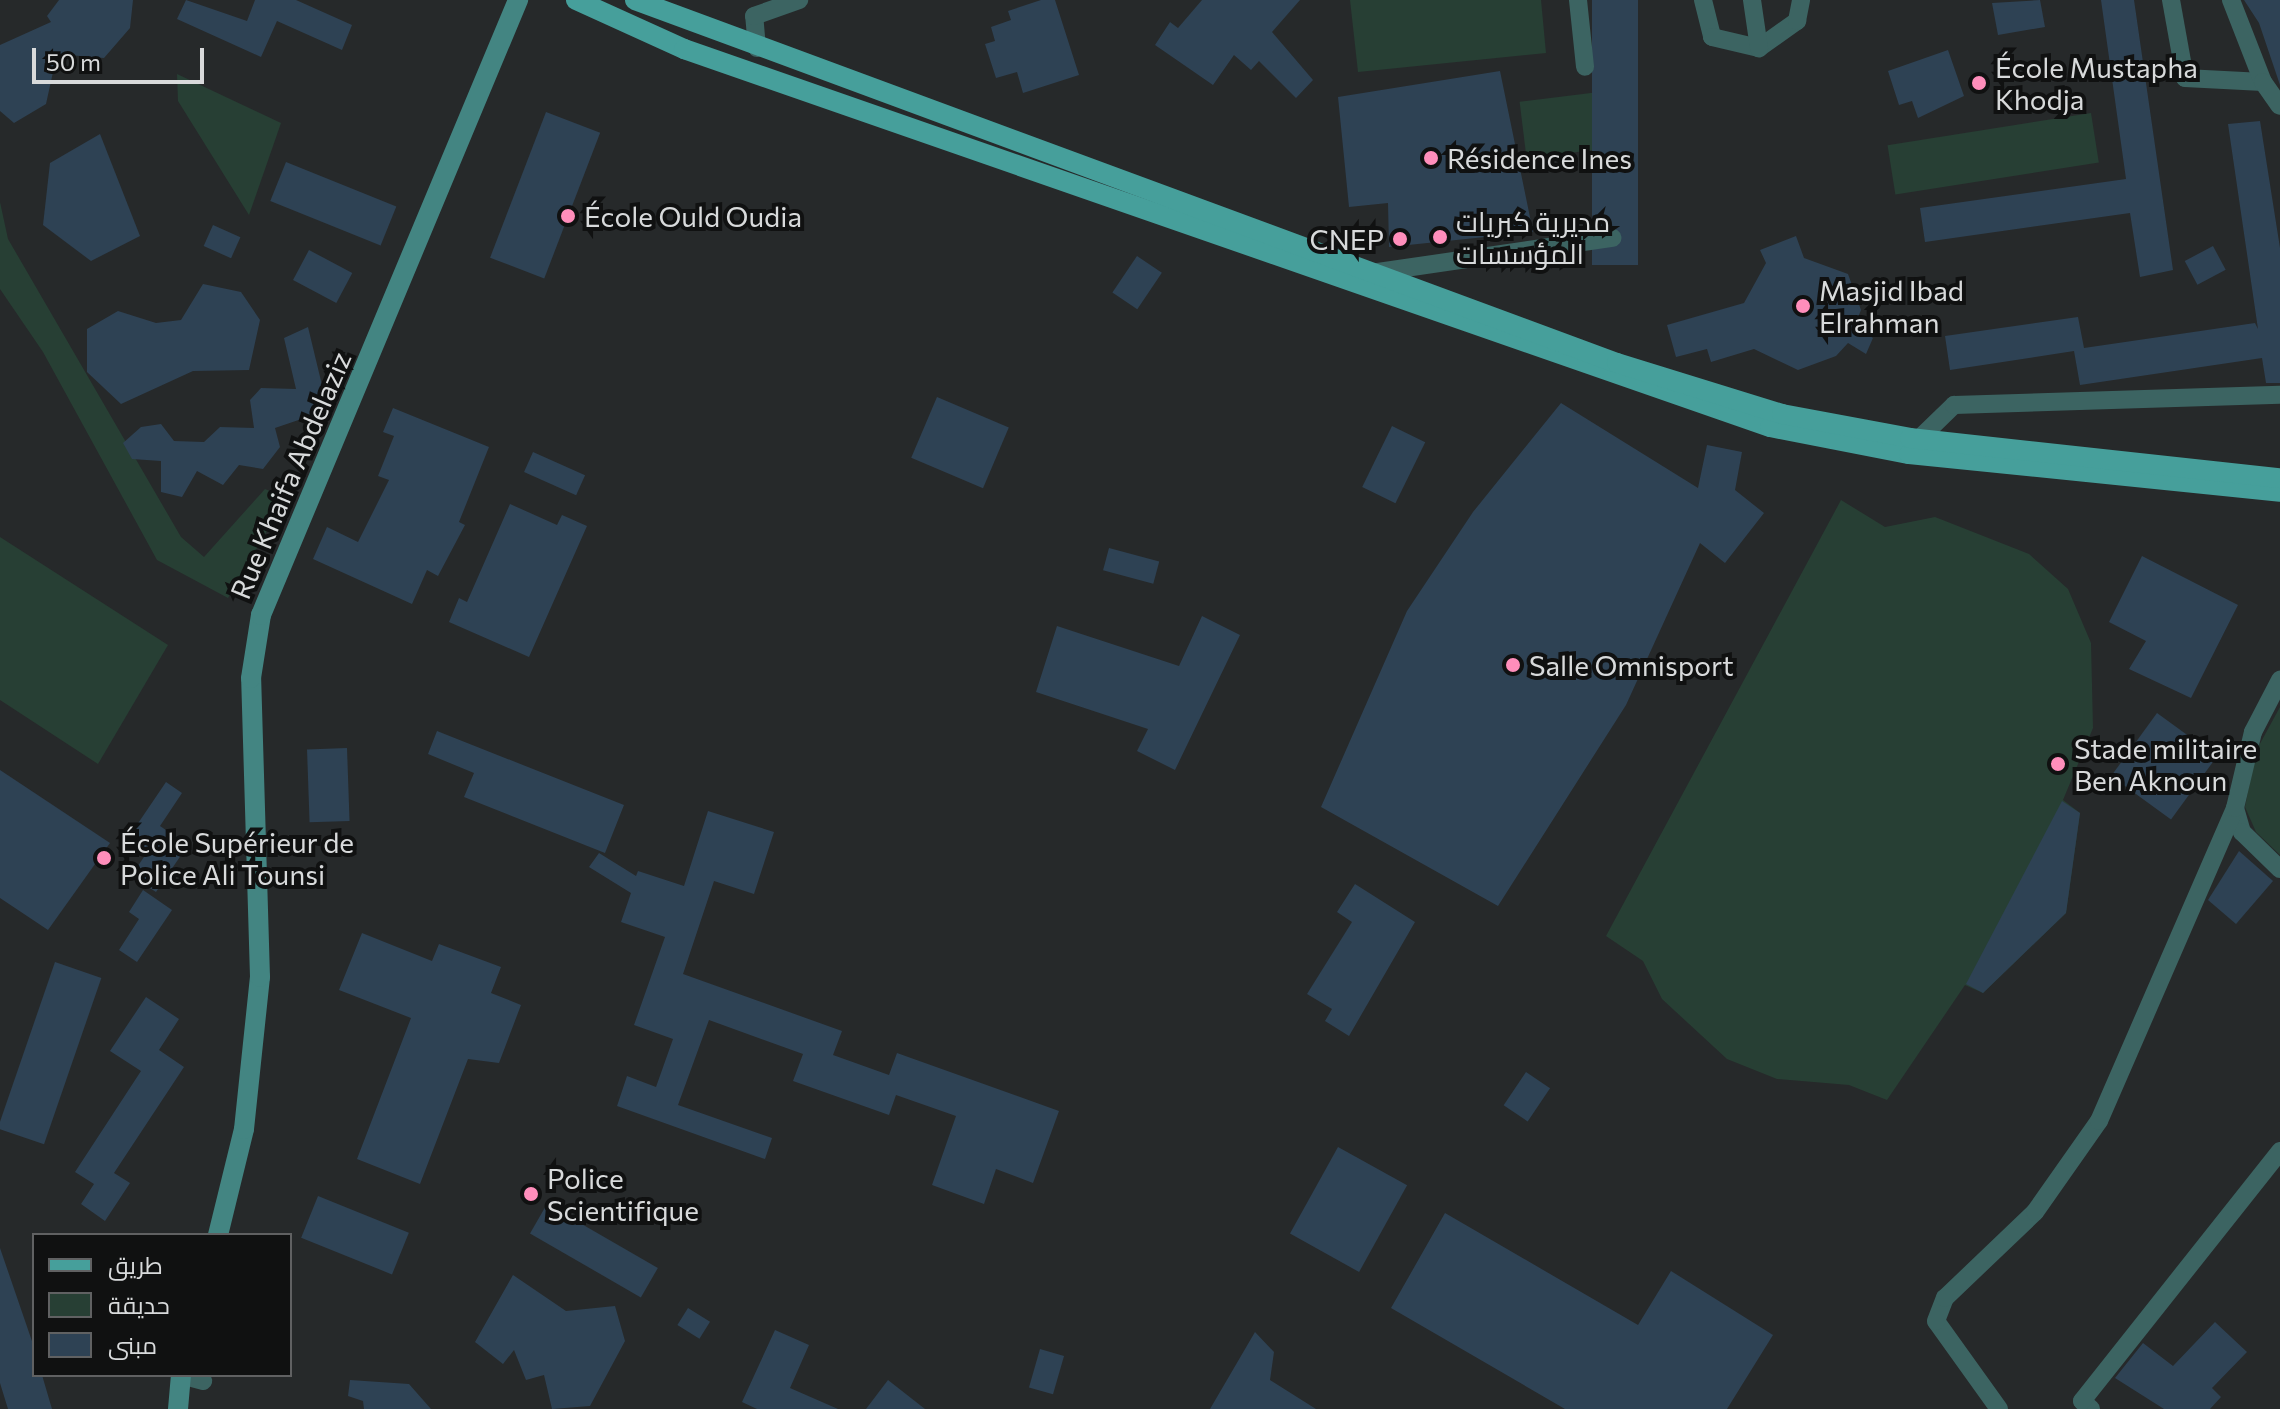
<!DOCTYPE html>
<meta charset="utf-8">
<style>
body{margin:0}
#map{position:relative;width:2280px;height:1409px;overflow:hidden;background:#26292a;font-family:Commissioner,Cairo,sans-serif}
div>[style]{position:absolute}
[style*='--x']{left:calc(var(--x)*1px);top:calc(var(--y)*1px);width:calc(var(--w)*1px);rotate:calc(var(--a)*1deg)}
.green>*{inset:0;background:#273f34;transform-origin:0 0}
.building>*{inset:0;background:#2e4254;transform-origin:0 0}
.street>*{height:18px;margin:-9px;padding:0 9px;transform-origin:9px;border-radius:9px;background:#3c6462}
.secondary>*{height:20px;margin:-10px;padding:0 10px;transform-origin:10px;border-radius:10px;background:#438582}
.primary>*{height:20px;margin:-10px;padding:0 10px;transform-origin:10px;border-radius:10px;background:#469f9b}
.dots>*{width:22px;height:22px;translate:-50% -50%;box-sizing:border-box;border:4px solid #101111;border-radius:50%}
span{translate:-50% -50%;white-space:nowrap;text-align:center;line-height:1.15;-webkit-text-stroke:8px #101111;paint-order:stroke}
.poi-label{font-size:28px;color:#d8dadb}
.left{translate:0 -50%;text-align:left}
.right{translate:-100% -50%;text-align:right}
.street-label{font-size:28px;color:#d8dadb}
.legend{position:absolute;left:32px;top:1233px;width:260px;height:144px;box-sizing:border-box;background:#101111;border:2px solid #606162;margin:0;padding:10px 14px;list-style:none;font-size:24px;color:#d8dadb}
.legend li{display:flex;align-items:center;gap:16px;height:40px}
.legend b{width:40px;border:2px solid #606162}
.scale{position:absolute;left:32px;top:48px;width:172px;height:36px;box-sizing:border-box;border:4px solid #d8dadb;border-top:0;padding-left:10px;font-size:24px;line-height:28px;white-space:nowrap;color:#d8dadb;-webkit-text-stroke:6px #101111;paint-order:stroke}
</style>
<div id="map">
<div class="green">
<i style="clip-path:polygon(1350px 0,1541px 0,1546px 53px,1358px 72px)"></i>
<i style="clip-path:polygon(177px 74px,281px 123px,249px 215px,178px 101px)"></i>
<i style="left:1599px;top:92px;width:57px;height:80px;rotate:83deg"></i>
<i style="left:2091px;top:113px;width:50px;height:206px;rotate:81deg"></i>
<i style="clip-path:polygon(0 202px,8px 239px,181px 537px,204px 557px,265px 489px,286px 498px,228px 598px,157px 560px,43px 352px,0 289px)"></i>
<i style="clip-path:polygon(1841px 500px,1885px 527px,1935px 517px,2029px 554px,2068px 589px,2091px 643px,2093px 728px,2063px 800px,2080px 813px,2066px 913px,1983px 993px,1965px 985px,1887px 1100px,1849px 1085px,1777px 1079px,1727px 1059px,1662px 999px,1643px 961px,1606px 936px)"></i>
<i style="clip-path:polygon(0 537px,168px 645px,98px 764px,0 700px)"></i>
<i style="clip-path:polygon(2280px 707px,2280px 855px,2256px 832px,2245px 807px,2256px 751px)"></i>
</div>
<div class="building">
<i style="clip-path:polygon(59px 0,133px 0,130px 28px,104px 58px,57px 54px,46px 104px,14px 123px,0 111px,0 45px,51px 22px,47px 16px)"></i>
<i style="clip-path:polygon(186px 0,247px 21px,255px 0,296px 0,352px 25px,342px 50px,277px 21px,261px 57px,177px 19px)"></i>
<i style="clip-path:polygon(1041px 0,1055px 0,1079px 75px,1023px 93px,1017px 72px,996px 78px,985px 44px,995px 41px,991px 27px,1011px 20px,1008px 11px)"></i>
<i style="clip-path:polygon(1202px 0,1300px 0,1272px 32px,1313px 80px,1296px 98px,1259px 61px,1251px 70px,1234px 55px,1213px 85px,1155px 45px,1170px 22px,1178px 28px)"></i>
<i style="left:1592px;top:0;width:46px;height:265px"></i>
<i style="clip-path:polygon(2040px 0,2045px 27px,1998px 35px,1992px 3px)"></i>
<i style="clip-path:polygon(2101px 0,2134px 0,2173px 270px,2140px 277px,2130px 213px,1925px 242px,1920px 208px,2126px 179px)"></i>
<i style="clip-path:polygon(2244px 0,2280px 0,2280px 85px,2259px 23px)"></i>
<i style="clip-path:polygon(1948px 50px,1964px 96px,1918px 118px,1912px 101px,1899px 105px,1888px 71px)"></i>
<i style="clip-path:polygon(1500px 71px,1533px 232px,1389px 247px,1388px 203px,1349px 207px,1338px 97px)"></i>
<i style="left:546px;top:112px;width:58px;height:156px;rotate:21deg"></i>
<i style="clip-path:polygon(2260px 121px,2280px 248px,2280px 383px,2266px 383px,2262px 358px,2080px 385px,2074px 351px,1950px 370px,1945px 336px,2078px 317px,2084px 348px,2255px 323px,2258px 329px,2228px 124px)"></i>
<i style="clip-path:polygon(100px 134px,140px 236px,91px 261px,43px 225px,50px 163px)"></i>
<i style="left:286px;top:162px;width:119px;height:42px;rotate:22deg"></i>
<i style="left:213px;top:225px;width:30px;height:23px;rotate:24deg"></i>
<i style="clip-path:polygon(1796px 236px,1804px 258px,1848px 274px,1861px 310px,1855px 325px,1873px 338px,1866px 354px,1848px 343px,1836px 356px,1798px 370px,1754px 349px,1711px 362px,1707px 349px,1676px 357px,1667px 325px,1744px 303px,1766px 263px,1760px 250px)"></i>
<i style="left:2213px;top:246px;width:27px;height:32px;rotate:62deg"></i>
<i style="left:309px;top:250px;width:49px;height:34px;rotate:28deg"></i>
<i style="left:1137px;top:256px;width:30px;height:44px;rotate:34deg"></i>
<i style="clip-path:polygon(203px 284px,241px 292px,260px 320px,249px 370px,193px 371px,121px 404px,87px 372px,87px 329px,118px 311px,156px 323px,181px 320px)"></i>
<i style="clip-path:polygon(308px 327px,328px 410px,275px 428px,280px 447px,263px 469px,239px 465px,223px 485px,197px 471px,182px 497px,161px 492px,161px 461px,132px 459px,123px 443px,141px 427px,161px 424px,174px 441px,204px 442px,220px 427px,254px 428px,250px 400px,261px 388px,296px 389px,284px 338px)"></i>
<i style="left:937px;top:397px;width:78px;height:66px;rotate:23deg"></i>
<i style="clip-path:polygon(1561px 403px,1698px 488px,1707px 445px,1742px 452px,1735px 490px,1764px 513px,1725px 563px,1700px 543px,1626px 705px,1498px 906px,1321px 807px,1407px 611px,1473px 512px)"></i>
<i style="clip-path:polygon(393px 408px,489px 447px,459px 522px,465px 525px,438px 576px,427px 570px,412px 604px,313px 559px,327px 527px,358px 542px,389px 480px,378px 476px,394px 436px,383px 432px)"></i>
<i style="left:1392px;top:426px;width:37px;height:68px;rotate:26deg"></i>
<i style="left:533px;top:452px;width:57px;height:22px;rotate:24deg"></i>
<i style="clip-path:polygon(510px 504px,557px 525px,562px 515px,587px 526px,529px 657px,449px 622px,459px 598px,467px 602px)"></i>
<i style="left:1109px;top:548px;width:52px;height:23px;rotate:15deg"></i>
<i style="clip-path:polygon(2142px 556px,2238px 605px,2191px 698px,2129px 669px,2146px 641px,2109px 622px)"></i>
<i style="clip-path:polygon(1202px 616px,1240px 635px,1175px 770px,1137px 751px,1148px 729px,1036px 692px,1057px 626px,1179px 666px)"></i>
<i style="left:2157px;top:713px;width:74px;height:78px;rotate:36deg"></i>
<i style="clip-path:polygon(437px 731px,624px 805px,605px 853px,464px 797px,474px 773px,428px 754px)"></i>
<i style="left:347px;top:748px;width:73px;height:40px;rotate:88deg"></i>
<i style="clip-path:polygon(0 770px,110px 843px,48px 930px,0 898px)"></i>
<i style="clip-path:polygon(166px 782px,182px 793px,160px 826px,188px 845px,156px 892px,131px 876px,146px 854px,126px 841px)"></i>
<i style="clip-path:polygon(2062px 801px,2080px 813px,2066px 913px,1983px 993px,1966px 984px)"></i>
<i style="clip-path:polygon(708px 811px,774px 832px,754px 894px,714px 881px,683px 974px,842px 1031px,833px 1055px,889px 1075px,897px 1053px,1059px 1111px,1033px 1183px,996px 1169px,984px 1204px,932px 1185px,956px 1116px,896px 1095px,889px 1115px,793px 1081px,803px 1054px,709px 1020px,678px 1105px,772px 1138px,765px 1159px,617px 1106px,627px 1076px,656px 1087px,673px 1039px,634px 1025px,665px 937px,621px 922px,631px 893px,589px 867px,599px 853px,636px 876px,638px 871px,684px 886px)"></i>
<i style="clip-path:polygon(2239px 851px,2273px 881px,2236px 924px,2208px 900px)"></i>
<i style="clip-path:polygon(1355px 884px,1415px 922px,1349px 1036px,1325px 1021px,1332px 1009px,1307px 994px,1352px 922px,1337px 912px)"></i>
<i style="clip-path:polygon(143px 890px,172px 910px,137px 962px,119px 950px,139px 919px,129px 912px)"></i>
<i style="clip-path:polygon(362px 933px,432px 961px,439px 944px,501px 967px,491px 993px,521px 1005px,499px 1063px,468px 1059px,420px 1184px,357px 1159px,411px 1018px,339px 990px)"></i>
<i style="left:55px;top:962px;width:49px;height:176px;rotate:19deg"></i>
<i style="clip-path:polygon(146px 997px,179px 1019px,159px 1050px,184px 1067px,114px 1173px,130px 1183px,105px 1221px,81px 1204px,94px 1184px,75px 1172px,141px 1071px,110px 1051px)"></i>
<i style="left:1526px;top:1072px;width:29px;height:40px;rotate:34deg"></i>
<i style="left:1338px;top:1147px;width:79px;height:99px;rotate:29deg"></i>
<i style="left:318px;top:1196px;width:98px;height:45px;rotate:22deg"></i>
<i style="left:547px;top:1204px;width:128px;height:34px;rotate:30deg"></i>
<i style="clip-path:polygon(1445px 1213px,1638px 1325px,1671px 1271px,1773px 1335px,1727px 1409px,1565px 1409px,1391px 1308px)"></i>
<i style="clip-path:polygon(0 1248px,34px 1347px,34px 1375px,42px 1375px,52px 1409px,8px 1409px,0 1383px)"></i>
<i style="clip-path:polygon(513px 1275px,566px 1311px,615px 1306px,625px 1341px,590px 1406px,552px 1409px,544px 1375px,526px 1380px,514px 1350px,503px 1364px,475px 1342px)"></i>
<i style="left:688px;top:1308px;width:26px;height:20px;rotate:32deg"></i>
<i style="clip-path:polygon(2215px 1322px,2247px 1352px,2212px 1388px,2221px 1397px,2210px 1409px,2164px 1409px,2115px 1378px,2143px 1343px,2173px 1366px)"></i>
<i style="clip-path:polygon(775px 1330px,809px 1345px,790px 1388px,838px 1409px,757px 1409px,742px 1402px)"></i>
<i style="clip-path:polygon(1255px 1332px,1274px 1352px,1270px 1380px,1316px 1409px,1210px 1409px)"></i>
<i style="left:1040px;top:1349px;width:25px;height:40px;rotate:16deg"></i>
<i style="clip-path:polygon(350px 1380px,409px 1384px,431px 1409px,364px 1409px,363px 1401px,348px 1396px)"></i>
<i style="clip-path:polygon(888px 1380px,925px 1409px,866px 1409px)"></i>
</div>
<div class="street">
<i style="--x:1578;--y:0;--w:67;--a:84"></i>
<i style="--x:1703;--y:0;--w:38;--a:76"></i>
<i style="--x:1712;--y:37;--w:48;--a:13.2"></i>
<i style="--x:1759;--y:48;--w:47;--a:-35.4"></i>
<i style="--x:1797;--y:21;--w:21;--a:-79"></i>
<i style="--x:1752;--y:0;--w:49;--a:81.7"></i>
<i style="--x:2171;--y:0;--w:79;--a:79.8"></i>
<i style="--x:2185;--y:78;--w:78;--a:2.9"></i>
<i style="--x:2231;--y:0;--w:88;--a:68.7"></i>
<i style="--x:2263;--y:82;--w:29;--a:55"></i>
<i style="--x:757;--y:48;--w:32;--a:-95"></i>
<i style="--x:754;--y:16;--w:48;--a:-19.6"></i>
<i style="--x:1371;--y:273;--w:244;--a:-8.3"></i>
<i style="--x:1919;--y:439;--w:49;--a:-44.2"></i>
<i style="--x:1954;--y:405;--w:326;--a:-1.8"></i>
<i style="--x:2235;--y:808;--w:25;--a:74"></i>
<i style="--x:2242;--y:832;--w:53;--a:44.2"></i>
<i style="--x:181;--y:1375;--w:23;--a:15"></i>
<i style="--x:1999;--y:1409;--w:108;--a:-125.6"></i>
<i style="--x:1936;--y:1321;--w:25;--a:-69"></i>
<i style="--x:1945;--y:1298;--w:124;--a:-43.7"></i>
<i style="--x:2035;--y:1212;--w:111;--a:-54.9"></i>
<i style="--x:2099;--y:1121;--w:341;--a:-66.5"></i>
<i style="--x:2235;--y:808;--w:78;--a:-76.7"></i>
<i style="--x:2253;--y:732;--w:59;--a:-62.6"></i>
<i style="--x:2091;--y:1409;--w:12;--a:-138"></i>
<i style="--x:2082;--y:1401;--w:319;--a:-51.6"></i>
</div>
<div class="secondary">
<i style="--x:218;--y:1235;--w:109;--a:-76.2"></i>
<i style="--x:244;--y:1129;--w:153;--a:-84"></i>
<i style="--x:260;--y:977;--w:299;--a:-91.7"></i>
<i style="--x:251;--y:678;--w:64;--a:-81"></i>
<i style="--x:261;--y:615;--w:667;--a:-67.32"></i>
<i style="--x:178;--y:1409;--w:34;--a:-85"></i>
</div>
<div class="primary">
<i style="--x:576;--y:0;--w:119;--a:24.4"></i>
<i style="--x:684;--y:49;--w:1150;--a:19.19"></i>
<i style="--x:1770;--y:427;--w:142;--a:11"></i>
<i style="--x:1909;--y:454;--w:373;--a:5.8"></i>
<i style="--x:635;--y:0;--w:1047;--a:20.29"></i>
<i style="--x:1617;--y:363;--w:173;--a:17.2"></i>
<i style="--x:1782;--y:414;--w:130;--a:10.6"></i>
<i style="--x:1910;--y:438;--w:372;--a:6.2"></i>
</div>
<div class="dots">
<i style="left:1979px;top:83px;background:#ff8ebb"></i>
<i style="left:1431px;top:158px;background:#ff8ebb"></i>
<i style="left:568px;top:216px;background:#ff8ebb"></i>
<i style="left:1440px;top:237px;background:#ff8ebb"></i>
<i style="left:1400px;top:239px;background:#ff8ebb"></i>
<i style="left:1803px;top:306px;background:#ff8ebb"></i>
<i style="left:1513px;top:665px;background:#ff8ebb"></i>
<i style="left:2058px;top:764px;background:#ff8ebb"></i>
<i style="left:104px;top:858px;background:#ff8ebb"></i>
<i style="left:531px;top:1194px;background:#ff8ebb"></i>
</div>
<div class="poi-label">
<span class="left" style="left:1995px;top:83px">École Mustapha<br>Khodja</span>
<span class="left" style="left:1447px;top:158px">Résidence Ines</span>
<span class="left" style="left:584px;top:216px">École Ould Oudia</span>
<span class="left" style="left:1456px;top:237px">مديرية كبريات<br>المؤسسات</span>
<span class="right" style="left:1384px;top:239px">CNEP</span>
<span class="left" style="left:1819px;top:306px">Masjid Ibad<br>Elrahman</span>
<span class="left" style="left:1529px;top:665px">Salle Omnisport</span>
<span class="left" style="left:2074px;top:764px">Stade militaire<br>Ben Aknoun</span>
<span class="left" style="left:120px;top:858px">École Supérieur de<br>Police Ali Tounsi</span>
<span class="left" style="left:547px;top:1194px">Police<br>Scientifique</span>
</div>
<div class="street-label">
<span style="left:290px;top:475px;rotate:-67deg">Rue Khaifa Abdelaziz</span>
</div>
<ul class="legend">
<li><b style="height:10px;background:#469f9b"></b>طريق</li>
<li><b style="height:22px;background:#273f34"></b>حديقة</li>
<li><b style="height:22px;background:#2e4254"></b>مبنى</li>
</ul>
<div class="scale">50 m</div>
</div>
